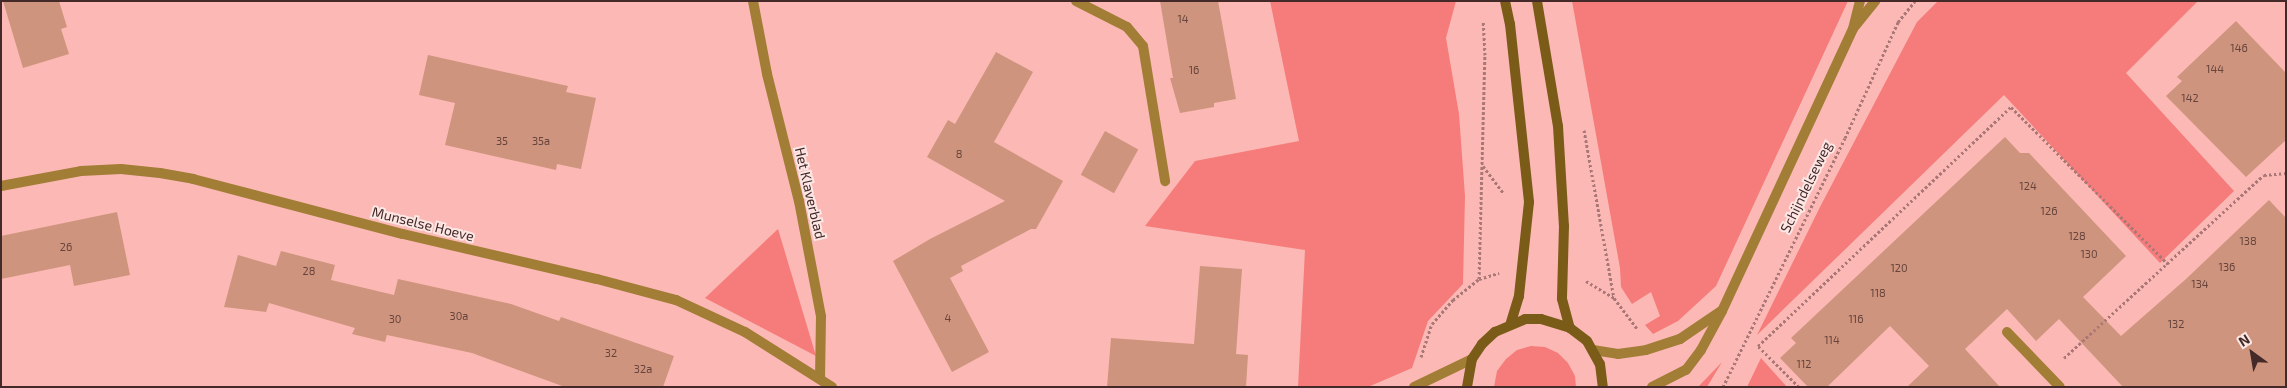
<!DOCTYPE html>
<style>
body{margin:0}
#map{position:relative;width:2287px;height:388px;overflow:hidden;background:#fcb8b4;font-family:"Exo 2",sans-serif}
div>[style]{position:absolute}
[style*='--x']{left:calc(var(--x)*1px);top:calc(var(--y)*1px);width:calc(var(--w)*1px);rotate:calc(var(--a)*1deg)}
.green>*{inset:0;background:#f57c7a}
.building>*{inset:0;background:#cf947d;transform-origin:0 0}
.path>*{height:3px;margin-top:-1.5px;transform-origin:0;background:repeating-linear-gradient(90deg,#a97775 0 2.5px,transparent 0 5px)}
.minor>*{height:10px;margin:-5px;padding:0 5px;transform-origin:5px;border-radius:5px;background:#a17d35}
.tertiary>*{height:10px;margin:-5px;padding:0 5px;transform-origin:5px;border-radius:5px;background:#a17d35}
.secondary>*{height:10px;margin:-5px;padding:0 5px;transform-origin:5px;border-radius:5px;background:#7a5b18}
span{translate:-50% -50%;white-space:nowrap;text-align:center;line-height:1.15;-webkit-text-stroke:4px #fce7e5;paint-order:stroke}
.number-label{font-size:11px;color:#66443d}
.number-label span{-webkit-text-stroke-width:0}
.street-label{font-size:14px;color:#432928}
.frame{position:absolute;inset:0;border:2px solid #432928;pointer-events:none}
.north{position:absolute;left:2227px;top:328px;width:50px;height:50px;-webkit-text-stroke:4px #fce7e5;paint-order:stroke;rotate:328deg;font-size:14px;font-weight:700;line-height:20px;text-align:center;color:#432928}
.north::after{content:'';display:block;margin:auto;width:18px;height:22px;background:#432928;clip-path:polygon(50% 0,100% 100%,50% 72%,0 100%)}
</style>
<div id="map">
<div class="green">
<i style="clip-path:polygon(1270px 1px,1456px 1px,1446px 38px,1459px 114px,1465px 196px,1463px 284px,1428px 321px,1412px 368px,1368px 387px,1298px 387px,1305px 250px,1145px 226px,1195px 161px,1299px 141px)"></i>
<i style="clip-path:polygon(1572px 1px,1848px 1px,1716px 286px,1678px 321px,1653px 334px,1645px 325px,1660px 316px,1651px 292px,1632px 304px,1621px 287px,1620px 268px)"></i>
<i style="clip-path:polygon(1938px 1px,2198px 1px,2126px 73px,2234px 191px,2160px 263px,2004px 95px,1757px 335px,1820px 207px,1917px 22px)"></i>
<i style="clip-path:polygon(778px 229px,816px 356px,705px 298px)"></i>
<i style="clip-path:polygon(1531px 346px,1545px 347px,1558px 353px,1568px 363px,1575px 376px,1576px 387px,1494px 387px,1497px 371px,1506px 359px,1517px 350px)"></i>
<i style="clip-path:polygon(1761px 358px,1787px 387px,1747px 387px)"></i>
<i style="clip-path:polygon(1722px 362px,1707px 387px,1698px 387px)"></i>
</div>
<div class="building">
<i style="clip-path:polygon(3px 1px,59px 1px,67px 27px,61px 29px,69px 54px,23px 68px)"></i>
<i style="clip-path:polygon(1160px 1px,1218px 1px,1236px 99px,1214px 103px,1214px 107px,1180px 113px,1170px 78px,1173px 78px)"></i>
<i style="clip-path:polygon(2236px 21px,2286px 73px,2286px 140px,2246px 177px,2166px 96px,2182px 81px,2177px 77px)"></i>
<i style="clip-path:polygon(996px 52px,1033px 72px,994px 142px,1063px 181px,1036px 229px,1031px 229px,961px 266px,963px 271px,950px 278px,989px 352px,952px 372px,893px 261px,930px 239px,1005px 201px,927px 157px,948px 120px,955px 124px)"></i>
<i style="clip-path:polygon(428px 55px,568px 86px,566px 92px,596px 98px,581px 169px,557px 164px,556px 170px,445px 145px,455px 103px,419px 95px)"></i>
<i style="left:1105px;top:131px;width:38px;height:50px;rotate:29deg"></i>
<i style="clip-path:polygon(2005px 137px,2020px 153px,2029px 153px,2126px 256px,2083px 297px,2121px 336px,2186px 279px,2269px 200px,2286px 218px,2286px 387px,2123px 387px,2059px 319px,2036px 341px,2007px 309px,1965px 349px,2000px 387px,1907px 387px,1929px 366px,1890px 326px,1827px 387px,1808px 387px,1780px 358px,1796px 343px,1791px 338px)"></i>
<i style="clip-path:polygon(117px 212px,130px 275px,74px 286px,70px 265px,1px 279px,1px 236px)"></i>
<i style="clip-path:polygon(281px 251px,335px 265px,331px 280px,394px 295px,398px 279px,511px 304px,559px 321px,561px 317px,674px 356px,663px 387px,565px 387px,472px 353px,387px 335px,385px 342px,352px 334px,355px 328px,269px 303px,266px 312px,224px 307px,238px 255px,276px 266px)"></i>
<i style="clip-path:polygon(1200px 266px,1242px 269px,1236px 354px,1248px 355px,1246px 387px,1107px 387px,1111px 338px,1194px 344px)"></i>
</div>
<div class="path">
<i style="--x:1584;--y:130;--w:171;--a:79.9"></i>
<i style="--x:1483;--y:166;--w:34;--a:53"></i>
<i style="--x:1479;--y:279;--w:224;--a:-88.5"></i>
<i style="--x:1485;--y:55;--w:33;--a:-93"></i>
<i style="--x:1586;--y:281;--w:33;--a:31"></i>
<i style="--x:1614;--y:298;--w:38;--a:53"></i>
<i style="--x:1421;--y:357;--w:35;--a:-72"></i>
<i style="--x:1432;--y:324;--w:32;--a:-49"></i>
<i style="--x:1453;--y:300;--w:33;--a:-39"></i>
<i style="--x:1479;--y:279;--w:21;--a:-17"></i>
<i style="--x:2064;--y:358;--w:271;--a:-42.5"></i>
<i style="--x:2264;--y:175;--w:22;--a:-5"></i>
<i style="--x:1723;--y:387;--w:277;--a:-63.9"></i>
<i style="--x:1845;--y:138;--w:128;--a:-65.4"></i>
<i style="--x:1898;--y:22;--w:27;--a:-51"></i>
<i style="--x:1799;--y:387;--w:58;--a:-135"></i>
<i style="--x:1758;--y:346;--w:348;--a:-43.4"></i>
<i style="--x:2011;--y:107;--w:222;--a:45"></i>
</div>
<div class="minor">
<i style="--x:753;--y:1;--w:74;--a:79.1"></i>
<i style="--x:767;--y:74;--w:131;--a:75.9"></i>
<i style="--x:799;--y:201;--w:117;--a:79.2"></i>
<i style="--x:821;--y:316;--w:62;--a:90.9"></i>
<i style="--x:1076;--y:1;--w:57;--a:27"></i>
<i style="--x:1127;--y:27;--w:25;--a:50"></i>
<i style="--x:1143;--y:46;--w:137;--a:80.7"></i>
<i style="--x:1;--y:186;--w:81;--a:-10.6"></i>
<i style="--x:81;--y:171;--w:40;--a:-2.9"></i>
<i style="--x:121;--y:169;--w:39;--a:6"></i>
<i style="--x:160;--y:173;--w:34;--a:10"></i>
<i style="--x:193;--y:179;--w:217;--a:14.7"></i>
<i style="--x:403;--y:234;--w:199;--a:13.1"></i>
<i style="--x:597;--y:279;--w:82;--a:14.9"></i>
<i style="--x:676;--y:300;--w:76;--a:24.9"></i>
<i style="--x:745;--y:332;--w:103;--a:32.3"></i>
<i style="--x:2007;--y:332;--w:76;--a:46.1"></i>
<i style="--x:1414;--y:387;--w:64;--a:-25.8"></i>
</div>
<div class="tertiary">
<i style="--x:1855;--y:26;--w:32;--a:-51"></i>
<i style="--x:1593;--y:350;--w:25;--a:9"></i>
<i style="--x:1618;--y:354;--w:28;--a:-8"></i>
<i style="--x:1646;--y:350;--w:36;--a:-18"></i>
<i style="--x:1680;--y:339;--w:50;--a:-34.3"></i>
<i style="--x:1652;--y:387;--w:38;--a:-27"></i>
<i style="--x:1686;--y:370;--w:25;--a:-53"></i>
<i style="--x:1701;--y:350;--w:44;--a:-61.7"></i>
<i style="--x:1722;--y:311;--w:311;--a:-65.1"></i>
<i style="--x:1853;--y:29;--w:29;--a:-76"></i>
</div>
<div class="secondary">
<i style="--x:1505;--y:1;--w:24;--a:78"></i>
<i style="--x:1510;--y:24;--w:179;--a:83.9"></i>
<i style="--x:1529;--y:202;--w:95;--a:96.1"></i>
<i style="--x:1519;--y:296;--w:28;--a:107"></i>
<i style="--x:1537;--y:1;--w:127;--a:80.5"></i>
<i style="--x:1558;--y:126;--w:100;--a:86.6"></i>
<i style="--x:1564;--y:226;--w:73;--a:91.6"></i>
<i style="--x:1562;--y:299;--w:30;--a:75"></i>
<i style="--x:1467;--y:387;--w:28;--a:-80"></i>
<i style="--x:1472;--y:359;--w:18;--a:-56"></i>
<i style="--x:1482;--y:344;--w:18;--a:-43"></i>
<i style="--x:1495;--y:332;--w:33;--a:-23"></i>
<i style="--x:1525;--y:319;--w:16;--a:0"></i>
<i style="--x:1541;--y:319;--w:30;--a:17"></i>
<i style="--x:1570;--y:328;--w:21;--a:37"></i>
<i style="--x:1587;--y:341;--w:26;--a:61"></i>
<i style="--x:1600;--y:364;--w:23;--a:83"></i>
</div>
<div class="number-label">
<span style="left:1183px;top:19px">14</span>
<span style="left:2239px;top:48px">146</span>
<span style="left:2215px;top:69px">144</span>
<span style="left:1194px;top:70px">16</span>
<span style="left:2190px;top:98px">142</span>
<span style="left:502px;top:141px">35</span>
<span style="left:541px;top:141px">35a</span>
<span style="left:959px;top:154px">8</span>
<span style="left:2028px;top:186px">124</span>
<span style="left:2049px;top:211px">126</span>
<span style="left:2077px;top:236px">128</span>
<span style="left:2248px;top:241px">138</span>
<span style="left:66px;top:247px">26</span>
<span style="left:2089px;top:254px">130</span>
<span style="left:2227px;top:267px">136</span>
<span style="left:1899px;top:268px">120</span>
<span style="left:309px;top:271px">28</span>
<span style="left:2200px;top:284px">134</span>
<span style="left:1878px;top:293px">118</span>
<span style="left:459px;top:316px">30a</span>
<span style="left:948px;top:318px">4</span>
<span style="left:395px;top:319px">30</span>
<span style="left:1856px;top:319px">116</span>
<span style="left:2176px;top:324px">132</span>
<span style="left:1832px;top:340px">114</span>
<span style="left:611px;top:353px">32</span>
<span style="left:1804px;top:364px">112</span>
<span style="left:643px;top:369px">32a</span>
</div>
<div class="street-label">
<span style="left:1806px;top:187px;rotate:-64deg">Schijndelseweg</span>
<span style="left:810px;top:193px;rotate:77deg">Het Klaverblad</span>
<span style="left:423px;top:224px;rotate:14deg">Munselse Hoeve</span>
</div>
<div class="frame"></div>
<div class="north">N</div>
</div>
